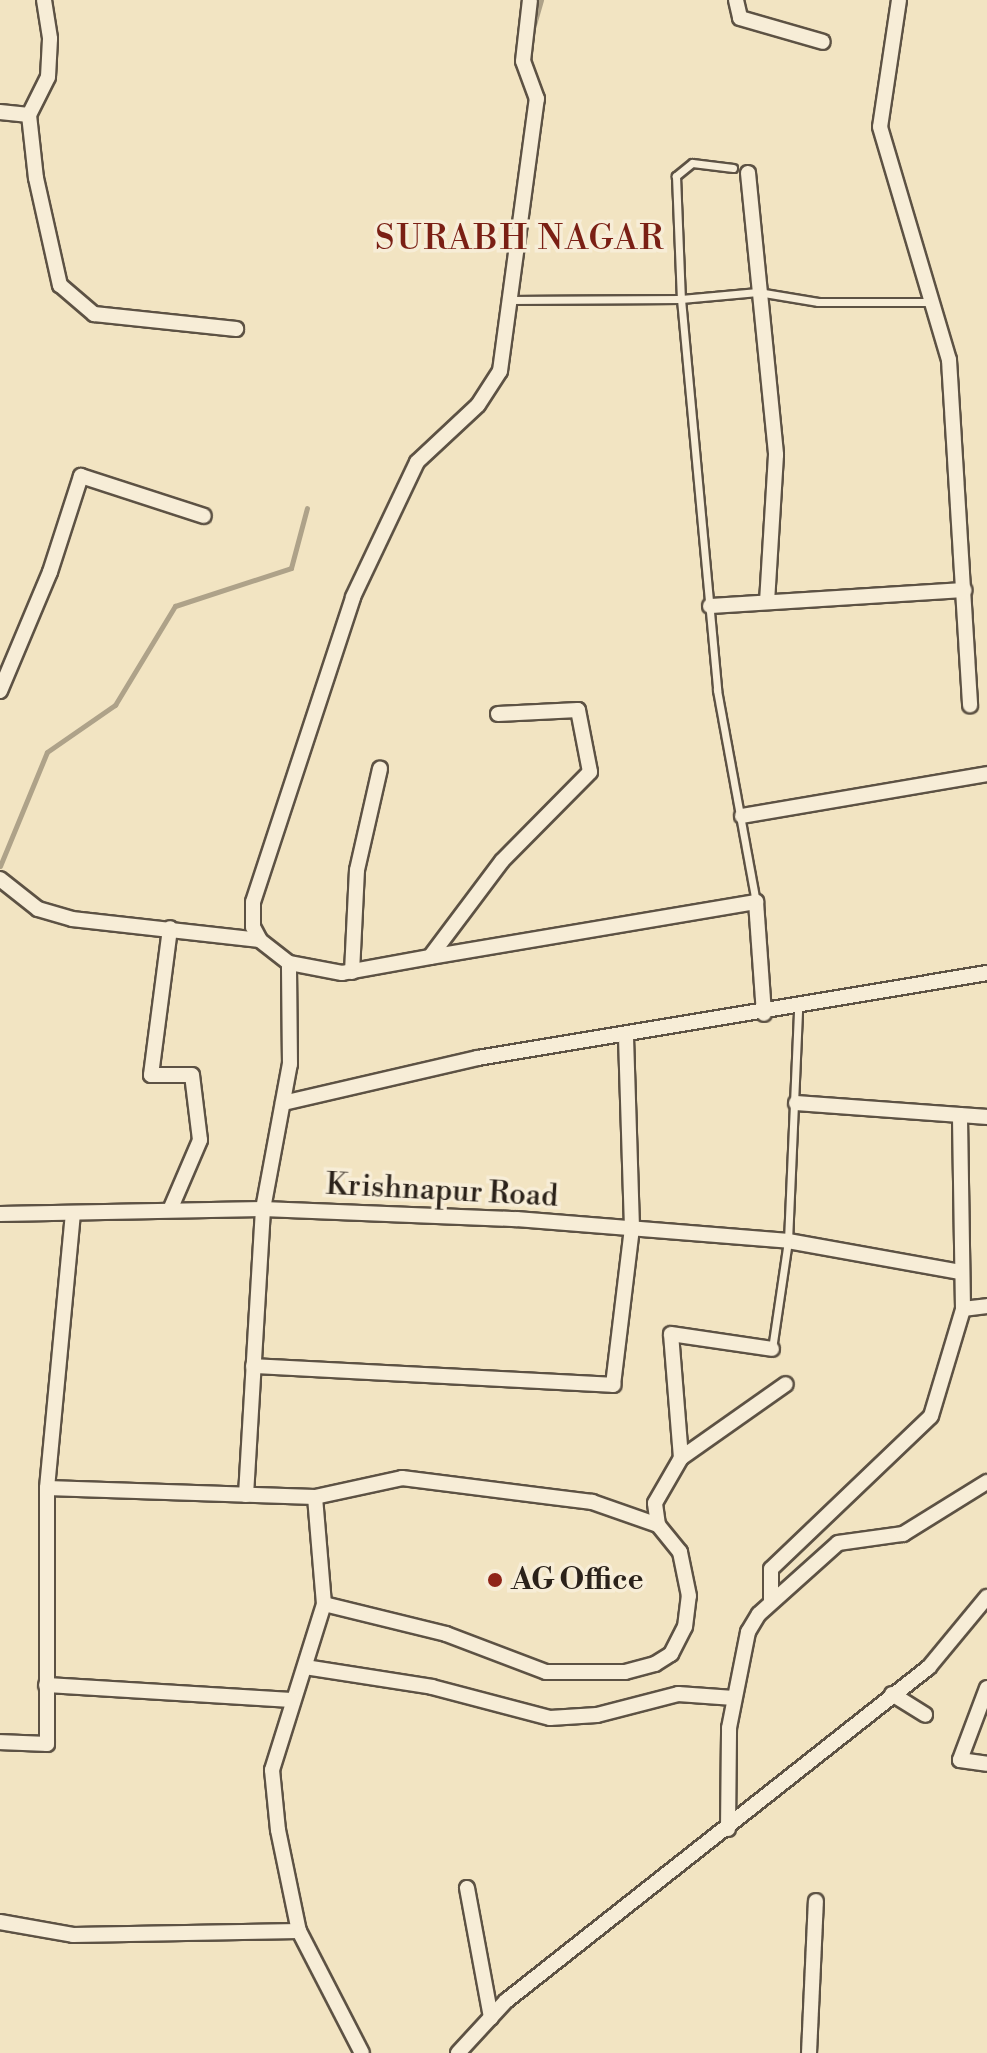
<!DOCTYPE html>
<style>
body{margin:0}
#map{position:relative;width:987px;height:2053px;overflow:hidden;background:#f2e4c2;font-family:"Libre Bodoni",serif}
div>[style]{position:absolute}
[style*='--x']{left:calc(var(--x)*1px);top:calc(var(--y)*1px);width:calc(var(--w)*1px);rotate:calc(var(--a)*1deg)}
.stream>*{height:5px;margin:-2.5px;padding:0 2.5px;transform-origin:2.5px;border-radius:2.5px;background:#aea289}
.roads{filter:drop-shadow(2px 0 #5d5244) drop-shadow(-2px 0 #5d5244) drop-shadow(0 2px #5d5244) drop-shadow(0 -2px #5d5244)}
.service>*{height:7px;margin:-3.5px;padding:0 3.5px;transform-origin:3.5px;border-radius:3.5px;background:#f7edd7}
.minor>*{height:14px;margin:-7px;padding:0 7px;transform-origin:7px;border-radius:7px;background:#f7edd7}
.dots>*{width:22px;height:22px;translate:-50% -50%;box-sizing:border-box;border:4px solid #f7edd7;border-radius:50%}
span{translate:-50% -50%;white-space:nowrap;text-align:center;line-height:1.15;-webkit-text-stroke:7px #f7edd7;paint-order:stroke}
.street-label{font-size:30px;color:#2b221a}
.poi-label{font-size:30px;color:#2b221a;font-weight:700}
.left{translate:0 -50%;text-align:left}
.quarter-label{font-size:34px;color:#7a1f14;letter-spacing:2px}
</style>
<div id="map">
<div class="stream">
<i style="--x:533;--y:28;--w:29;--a:-74"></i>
<i style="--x:0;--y:866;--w:123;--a:-67.6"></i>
<i style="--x:47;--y:752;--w:83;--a:-34.7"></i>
<i style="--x:115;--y:705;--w:116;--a:-58.8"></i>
<i style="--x:175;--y:606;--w:122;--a:-18.1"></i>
<i style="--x:291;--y:568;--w:62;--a:-75.1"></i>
</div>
<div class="roads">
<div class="service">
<i style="--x:733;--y:168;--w:41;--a:-173"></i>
<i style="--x:692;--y:163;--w:21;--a:141"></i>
<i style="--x:676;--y:176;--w:123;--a:87.7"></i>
<i style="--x:681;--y:299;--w:393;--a:84.7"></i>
<i style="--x:717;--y:690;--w:216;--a:79.6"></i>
<i style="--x:509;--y:300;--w:172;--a:-0.3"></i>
<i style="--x:681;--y:299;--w:77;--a:-5.2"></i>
<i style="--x:758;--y:292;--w:61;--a:9.5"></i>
<i style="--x:818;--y:302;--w:113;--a:0"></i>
<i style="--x:772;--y:1349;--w:109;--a:-81.6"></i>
<i style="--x:788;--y:1241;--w:233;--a:-87.5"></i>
</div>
<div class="minor">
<i style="--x:44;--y:0;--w:39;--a:81"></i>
<i style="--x:50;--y:39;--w:38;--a:93"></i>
<i style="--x:48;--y:77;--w:42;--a:116.6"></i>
<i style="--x:29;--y:115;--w:63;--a:83.7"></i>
<i style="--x:36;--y:178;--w:110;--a:77.4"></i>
<i style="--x:60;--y:285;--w:45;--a:40.5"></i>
<i style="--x:94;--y:314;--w:143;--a:6"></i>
<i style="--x:736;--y:0;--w:18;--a:77"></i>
<i style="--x:740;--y:18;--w:86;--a:16.1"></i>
<i style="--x:899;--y:0;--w:128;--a:98.5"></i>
<i style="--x:880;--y:127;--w:243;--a:73.5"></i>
<i style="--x:949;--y:360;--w:346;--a:86.5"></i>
<i style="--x:0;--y:112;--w:29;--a:6"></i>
<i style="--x:748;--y:173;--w:283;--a:84.3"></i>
<i style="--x:776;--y:455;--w:147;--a:93.5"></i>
<i style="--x:710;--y:606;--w:255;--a:-3.6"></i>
<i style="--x:0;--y:691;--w:129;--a:-67.2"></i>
<i style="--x:50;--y:572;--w:101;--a:-72.1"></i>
<i style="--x:81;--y:476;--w:129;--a:18"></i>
<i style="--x:498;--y:714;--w:80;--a:-2.9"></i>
<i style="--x:578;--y:710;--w:63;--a:79"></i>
<i style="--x:590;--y:772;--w:125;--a:134.7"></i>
<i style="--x:502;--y:861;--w:120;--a:126.9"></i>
<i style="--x:430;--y:957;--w:89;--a:169.7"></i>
<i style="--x:342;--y:973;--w:54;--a:-169.3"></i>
<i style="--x:289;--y:963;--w:37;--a:-142"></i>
<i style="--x:260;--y:940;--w:15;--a:-118"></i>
<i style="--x:253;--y:927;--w:25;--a:-90"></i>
<i style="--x:253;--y:902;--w:321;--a:-71.8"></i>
<i style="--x:353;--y:597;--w:149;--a:-64.6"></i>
<i style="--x:417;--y:462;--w:83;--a:-43.1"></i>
<i style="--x:478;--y:405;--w:40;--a:-57.1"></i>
<i style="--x:500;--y:371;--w:275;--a:-82.3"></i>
<i style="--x:537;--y:99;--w:40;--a:-110.2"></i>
<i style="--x:523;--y:61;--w:61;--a:-83.5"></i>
<i style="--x:742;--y:816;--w:249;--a:-9.7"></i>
<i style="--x:0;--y:879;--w:48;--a:38.3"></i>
<i style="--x:38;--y:909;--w:35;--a:16"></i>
<i style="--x:72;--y:919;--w:189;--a:6.4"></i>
<i style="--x:430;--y:957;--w:331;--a:-9.6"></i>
<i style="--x:756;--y:902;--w:112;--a:85.9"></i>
<i style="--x:352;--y:972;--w:102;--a:-87.2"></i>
<i style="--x:357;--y:870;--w:104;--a:-77.2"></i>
<i style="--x:283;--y:1103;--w:200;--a:-13"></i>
<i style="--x:478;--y:1058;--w:516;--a:-9.48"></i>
<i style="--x:796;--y:1103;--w:192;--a:4.2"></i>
<i style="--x:170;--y:1210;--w:76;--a:-66.8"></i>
<i style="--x:200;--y:1140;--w:65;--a:-97"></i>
<i style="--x:192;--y:1075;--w:41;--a:180"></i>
<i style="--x:151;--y:1075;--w:148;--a:-82.6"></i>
<i style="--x:0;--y:1214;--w:263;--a:-1.1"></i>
<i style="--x:263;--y:1209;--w:254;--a:2.3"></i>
<i style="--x:517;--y:1219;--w:272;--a:4.6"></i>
<i style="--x:788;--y:1241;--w:175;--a:10.2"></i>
<i style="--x:963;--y:1309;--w:24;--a:-7"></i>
<i style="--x:253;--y:1366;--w:361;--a:3"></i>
<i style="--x:613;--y:1385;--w:158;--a:-83.1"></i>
<i style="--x:632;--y:1228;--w:193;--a:-91.8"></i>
<i style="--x:681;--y:1458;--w:128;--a:-35.2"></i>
<i style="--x:47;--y:1488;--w:268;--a:1.9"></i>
<i style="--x:315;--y:1497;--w:89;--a:-12.3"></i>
<i style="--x:402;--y:1478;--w:192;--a:7.2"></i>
<i style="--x:592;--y:1502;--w:70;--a:19.2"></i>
<i style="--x:246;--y:1495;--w:287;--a:-86.6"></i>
<i style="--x:263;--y:1209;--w:147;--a:-79.5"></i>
<i style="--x:290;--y:1064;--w:101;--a:-90.6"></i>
<i style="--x:315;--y:1497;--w:107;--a:85.2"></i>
<i style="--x:324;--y:1604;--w:174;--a:107.4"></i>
<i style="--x:272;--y:1770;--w:60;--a:84.3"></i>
<i style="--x:278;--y:1830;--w:103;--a:78.3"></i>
<i style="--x:299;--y:1931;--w:137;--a:62.7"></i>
<i style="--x:771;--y:1602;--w:33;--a:-90"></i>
<i style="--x:771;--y:1569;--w:221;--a:-43.7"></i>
<i style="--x:931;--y:1416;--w:112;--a:-73.3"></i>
<i style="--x:963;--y:1309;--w:194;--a:-90.9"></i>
<i style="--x:324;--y:1604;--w:126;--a:13.8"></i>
<i style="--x:446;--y:1634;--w:107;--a:20.8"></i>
<i style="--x:546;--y:1672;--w:79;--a:0"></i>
<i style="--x:625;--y:1672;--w:31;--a:-15"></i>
<i style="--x:655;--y:1664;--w:19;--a:-32"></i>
<i style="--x:671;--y:1654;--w:30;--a:-63"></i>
<i style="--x:685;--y:1627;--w:31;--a:-83"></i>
<i style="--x:689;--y:1596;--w:45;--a:-101.6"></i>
<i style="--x:680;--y:1552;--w:35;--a:-129"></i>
<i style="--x:658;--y:1525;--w:22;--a:-98"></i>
<i style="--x:655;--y:1503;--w:52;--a:-60"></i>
<i style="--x:681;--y:1458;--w:124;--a:-94.6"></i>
<i style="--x:671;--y:1334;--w:102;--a:8.4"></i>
<i style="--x:305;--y:1667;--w:129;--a:8.9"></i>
<i style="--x:432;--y:1687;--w:122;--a:14.7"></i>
<i style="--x:550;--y:1718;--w:47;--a:-3.7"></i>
<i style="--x:597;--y:1715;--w:84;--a:-14.5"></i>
<i style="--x:678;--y:1694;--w:56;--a:4.1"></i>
<i style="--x:46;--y:1685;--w:247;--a:3.5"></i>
<i style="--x:987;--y:1688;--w:77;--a:110.6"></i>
<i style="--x:960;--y:1760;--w:27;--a:8"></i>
<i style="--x:892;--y:1694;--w:39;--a:32"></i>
<i style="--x:0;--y:1742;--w:47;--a:2.4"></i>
<i style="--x:47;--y:1744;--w:256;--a:-90"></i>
<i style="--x:47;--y:1488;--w:275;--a:-84.6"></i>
<i style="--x:728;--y:1829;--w:101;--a:-89.4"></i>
<i style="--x:729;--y:1728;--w:98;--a:-78.8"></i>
<i style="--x:748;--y:1632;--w:21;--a:-59"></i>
<i style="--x:759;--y:1614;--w:106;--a:-41.9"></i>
<i style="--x:838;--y:1543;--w:66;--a:-7.9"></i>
<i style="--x:903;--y:1534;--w:99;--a:-31.8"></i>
<i style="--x:467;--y:1888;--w:132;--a:79.5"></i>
<i style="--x:0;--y:1922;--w:74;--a:10.1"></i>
<i style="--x:73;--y:1935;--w:226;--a:-1"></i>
<i style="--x:458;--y:2053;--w:71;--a:-47.3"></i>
<i style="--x:506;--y:2001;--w:539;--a:-38.29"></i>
<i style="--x:929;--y:1667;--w:91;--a:-50.4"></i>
<i style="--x:809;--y:2053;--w:152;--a:-87.4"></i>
</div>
</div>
<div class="dots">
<i style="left:495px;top:1580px;background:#8f2418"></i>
</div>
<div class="street-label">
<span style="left:442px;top:1191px;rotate:3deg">Krishnapur Road</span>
</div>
<div class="poi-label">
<span class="left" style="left:511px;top:1580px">AG Office</span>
</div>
<div class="quarter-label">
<span style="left:520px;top:240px">SURABH NAGAR</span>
</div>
</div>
